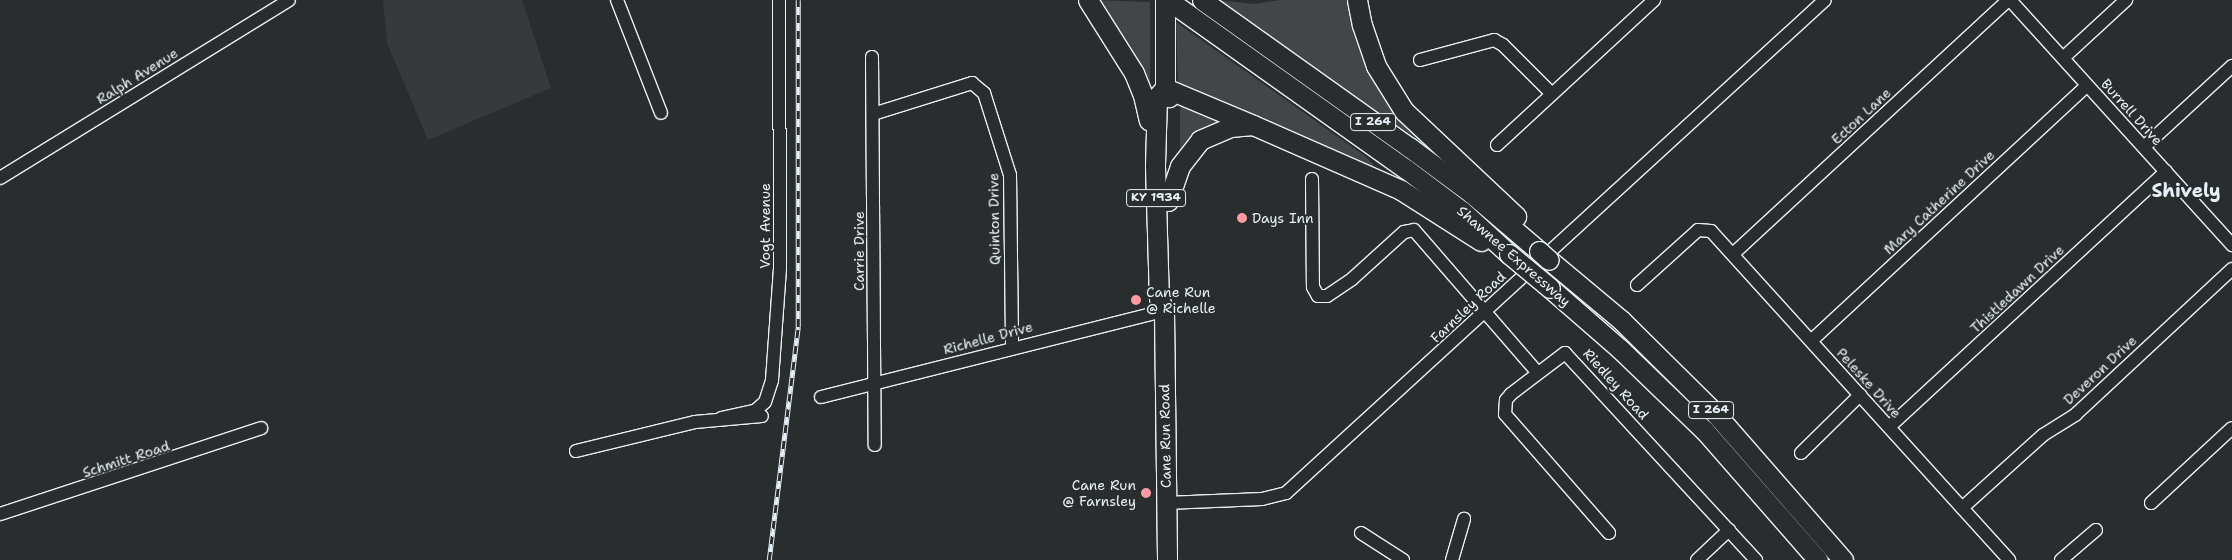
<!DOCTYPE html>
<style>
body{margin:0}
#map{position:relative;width:2232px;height:560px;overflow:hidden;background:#2a2d2e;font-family:"Shantell Sans",sans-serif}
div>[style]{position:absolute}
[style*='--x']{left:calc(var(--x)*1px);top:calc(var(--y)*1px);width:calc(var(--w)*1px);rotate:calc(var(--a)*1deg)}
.built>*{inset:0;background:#363a3b}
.green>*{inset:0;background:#424648}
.roads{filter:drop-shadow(1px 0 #e8f1f8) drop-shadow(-1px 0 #e8f1f8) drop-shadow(0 1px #e8f1f8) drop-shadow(0 -1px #e8f1f8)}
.minor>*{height:12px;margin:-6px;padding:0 6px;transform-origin:6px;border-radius:6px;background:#2a2d2e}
.highway>*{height:19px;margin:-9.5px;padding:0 9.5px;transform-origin:9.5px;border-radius:9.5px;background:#2a2d2e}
.rail>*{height:4.5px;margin-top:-2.25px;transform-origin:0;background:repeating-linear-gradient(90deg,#2a2d2e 0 8px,#e8f1f8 0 16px);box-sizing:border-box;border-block:1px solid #e8f1f8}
.bridges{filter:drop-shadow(1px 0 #e8f1f8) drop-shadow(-1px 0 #e8f1f8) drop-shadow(0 1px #e8f1f8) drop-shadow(0 -1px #e8f1f8)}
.highway-bridge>*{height:19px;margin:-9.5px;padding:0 9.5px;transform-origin:9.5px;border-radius:9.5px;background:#2a2d2e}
.dots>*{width:14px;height:14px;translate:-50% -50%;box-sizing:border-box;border:2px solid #2a2d2e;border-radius:50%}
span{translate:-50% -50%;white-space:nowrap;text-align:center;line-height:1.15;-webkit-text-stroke:4px #2a2d2e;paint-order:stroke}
.shield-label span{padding:1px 4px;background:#2a2d2e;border:1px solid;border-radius:4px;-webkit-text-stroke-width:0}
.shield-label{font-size:12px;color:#e8f1f8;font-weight:700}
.street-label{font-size:14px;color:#e8f1f8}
.poi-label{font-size:14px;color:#e8f1f8}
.left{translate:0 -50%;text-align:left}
.right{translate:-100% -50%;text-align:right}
.district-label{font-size:19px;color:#e8f1f8;font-weight:700}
</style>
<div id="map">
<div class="built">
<i style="clip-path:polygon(383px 0,522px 0,551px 88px,428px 140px,387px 43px)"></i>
</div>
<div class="green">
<i style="clip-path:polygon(1092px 0,1150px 2px,1150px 100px)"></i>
<i style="clip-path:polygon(1218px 0,1254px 4px,1280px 0,1348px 0,1360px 50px,1372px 76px,1386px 100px,1420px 141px)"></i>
<i style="clip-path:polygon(1176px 22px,1365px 156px,1374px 165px,1372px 167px,1178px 84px)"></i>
<i style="clip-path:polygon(1182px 104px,1221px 121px,1180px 153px,1180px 109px)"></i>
</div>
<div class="roads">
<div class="minor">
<i style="--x:617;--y:0;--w:121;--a:68.7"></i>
<i style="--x:2010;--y:0;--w:331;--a:47.8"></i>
<i style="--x:872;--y:57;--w:388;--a:89.6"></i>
<i style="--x:2063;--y:58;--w:86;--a:-42.6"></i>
<i style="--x:1420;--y:60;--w:77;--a:-15.1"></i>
<i style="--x:1494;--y:40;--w:10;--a:29"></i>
<i style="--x:1503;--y:45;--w:69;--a:45"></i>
<i style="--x:873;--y:114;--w:104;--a:-17.4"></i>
<i style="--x:972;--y:83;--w:16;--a:40"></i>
<i style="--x:984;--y:93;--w:86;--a:72.4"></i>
<i style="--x:1010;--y:175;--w:172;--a:89.3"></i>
<i style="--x:1497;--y:145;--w:214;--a:-42.7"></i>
<i style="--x:2144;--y:147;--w:120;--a:-42.6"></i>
<i style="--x:0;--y:178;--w:339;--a:-31.6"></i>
<i style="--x:1312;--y:179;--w:108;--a:89.5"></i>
<i style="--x:1313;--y:287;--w:10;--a:61"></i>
<i style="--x:1318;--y:296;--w:9;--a:0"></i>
<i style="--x:1327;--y:296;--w:30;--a:-34"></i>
<i style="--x:1352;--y:279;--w:70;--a:-42.1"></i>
<i style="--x:1404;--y:232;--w:10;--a:-11"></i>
<i style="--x:1414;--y:230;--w:188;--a:49.1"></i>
<i style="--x:1733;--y:254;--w:374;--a:-42.7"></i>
<i style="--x:1637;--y:285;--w:82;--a:-42"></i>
<i style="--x:1698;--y:230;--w:13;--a:4"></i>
<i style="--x:1711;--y:231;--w:444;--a:47.8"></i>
<i style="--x:1811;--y:341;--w:376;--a:-42.8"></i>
<i style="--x:821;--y:397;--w:354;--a:-14.1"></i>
<i style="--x:721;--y:418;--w:35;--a:-12"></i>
<i style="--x:755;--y:411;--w:13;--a:-42"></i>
<i style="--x:765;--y:402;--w:23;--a:-72"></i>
<i style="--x:772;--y:380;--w:111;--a:-85.9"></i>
<i style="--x:780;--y:269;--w:269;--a:-90.2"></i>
<i style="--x:1889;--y:427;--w:377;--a:-42.7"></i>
<i style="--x:576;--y:451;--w:122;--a:-13.7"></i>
<i style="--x:695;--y:422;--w:67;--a:-5.1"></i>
<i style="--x:1801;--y:453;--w:83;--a:-44.5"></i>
<i style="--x:1166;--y:503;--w:96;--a:-2.4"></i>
<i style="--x:1262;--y:499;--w:25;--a:-14"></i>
<i style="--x:1286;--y:493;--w:730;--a:-42.45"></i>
<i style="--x:2151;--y:503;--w:110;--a:-42.8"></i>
<i style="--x:1962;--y:508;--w:109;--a:-42"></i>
<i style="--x:2043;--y:435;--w:39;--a:-32"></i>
<i style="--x:2076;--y:414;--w:213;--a:-42.9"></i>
<i style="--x:0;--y:514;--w:275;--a:-18.2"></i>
<i style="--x:1361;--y:533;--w:50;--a:32.7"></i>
<i style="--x:1609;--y:533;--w:158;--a:-131.2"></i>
<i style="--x:1505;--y:414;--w:14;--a:-86"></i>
<i style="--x:1506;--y:400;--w:8;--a:-50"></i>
<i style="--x:1511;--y:394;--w:68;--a:-37.2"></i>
<i style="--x:1565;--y:353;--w:282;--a:47.3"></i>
<i style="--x:1452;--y:560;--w:43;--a:-73.7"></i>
<i style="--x:1697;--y:560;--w:44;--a:-43.2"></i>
<i style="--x:2061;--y:560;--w:46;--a:-40.6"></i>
</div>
<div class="highway">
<i style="--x:1088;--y:0;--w:86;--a:57.8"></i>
<i style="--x:1134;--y:73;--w:24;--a:68"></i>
<i style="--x:1143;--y:95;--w:26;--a:77"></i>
<i style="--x:1165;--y:0;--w:88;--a:90"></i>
<i style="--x:1165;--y:88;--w:10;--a:66"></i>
<i style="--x:1168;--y:0;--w:292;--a:35.4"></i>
<i style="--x:1406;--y:169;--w:70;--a:36.9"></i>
<i style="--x:1462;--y:211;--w:64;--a:42.5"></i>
<i style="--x:1202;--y:0;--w:254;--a:35.4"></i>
<i style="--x:1409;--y:147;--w:77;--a:36.6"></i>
<i style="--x:1471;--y:193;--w:89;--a:40.5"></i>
<i style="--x:1357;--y:0;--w:25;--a:79"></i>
<i style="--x:1362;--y:25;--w:43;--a:71.1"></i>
<i style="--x:1376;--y:66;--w:53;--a:58.1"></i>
<i style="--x:1404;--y:111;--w:154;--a:43.2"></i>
<i style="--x:1165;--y:88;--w:12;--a:132"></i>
<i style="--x:1157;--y:97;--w:69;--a:91.7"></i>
<i style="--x:1155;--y:166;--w:132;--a:88.3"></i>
<i style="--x:1159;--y:298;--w:14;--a:69"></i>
<i style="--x:1164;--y:311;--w:249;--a:89.3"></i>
<i style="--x:1165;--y:88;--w:93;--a:22.7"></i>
<i style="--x:1168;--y:201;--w:37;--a:-71"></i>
<i style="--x:1180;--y:166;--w:33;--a:-52"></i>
<i style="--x:1200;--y:140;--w:33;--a:-23"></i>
<i style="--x:1230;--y:127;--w:23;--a:-5"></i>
<i style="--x:1253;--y:125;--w:162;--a:23.7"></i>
<i style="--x:1401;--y:190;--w:95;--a:32.5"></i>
<i style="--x:1549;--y:260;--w:94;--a:39.8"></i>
<i style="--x:1621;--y:320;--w:129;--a:44.7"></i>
<i style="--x:1713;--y:411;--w:198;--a:48.9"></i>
<i style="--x:1550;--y:288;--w:93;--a:41.1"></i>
<i style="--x:1620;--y:349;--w:117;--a:44"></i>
<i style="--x:1704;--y:430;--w:173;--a:48.8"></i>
</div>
</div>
<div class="rail">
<i style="--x:769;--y:560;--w:235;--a:-82.9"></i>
<i style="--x:798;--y:327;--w:327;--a:-90"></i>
</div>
<div class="bridges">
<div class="highway-bridge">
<i style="--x:1539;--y:251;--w:13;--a:42"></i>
<i style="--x:1509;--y:254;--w:53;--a:39.7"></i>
</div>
</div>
<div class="dots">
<i style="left:1242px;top:218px;background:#ff9aa2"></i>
<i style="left:1136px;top:300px;background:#ff9aa2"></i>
<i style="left:1146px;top:493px;background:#ff9aa2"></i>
</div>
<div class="shield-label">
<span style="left:1373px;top:122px">I 264</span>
<span style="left:1156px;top:198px">KY 1934</span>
<span style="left:1711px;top:410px">I 264</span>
</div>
<div class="street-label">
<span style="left:137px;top:76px;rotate:-32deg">Ralph Avenue</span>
<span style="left:2132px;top:112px;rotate:48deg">Burrell Drive</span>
<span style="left:1861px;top:116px;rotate:-43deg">Ecton Lane</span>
<span style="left:1939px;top:202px;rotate:-43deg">Mary Catherine Drive</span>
<span style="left:994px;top:219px;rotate:-91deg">Quinton Drive</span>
<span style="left:765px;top:226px;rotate:-90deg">Vogt Avenue</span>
<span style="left:859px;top:251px;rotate:-90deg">Carrie Drive</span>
<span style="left:1514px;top:256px;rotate:41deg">Shawnee Expressway</span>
<span style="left:2017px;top:289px;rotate:-43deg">Thistledawn Drive</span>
<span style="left:1468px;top:307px;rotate:-43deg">Farnsley Road</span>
<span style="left:988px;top:338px;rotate:-15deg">Richelle Drive</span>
<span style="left:2100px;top:370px;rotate:-43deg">Deveron Drive</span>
<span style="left:1869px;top:383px;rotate:48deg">Peleske Drive</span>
<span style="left:1616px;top:384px;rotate:48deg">Riedley Road</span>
<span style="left:1165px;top:436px;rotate:-91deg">Cane Run Road</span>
<span style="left:126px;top:459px;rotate:-18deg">Schmitt Road</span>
</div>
<div class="poi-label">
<span class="left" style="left:1252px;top:218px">Days Inn</span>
<span class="left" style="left:1146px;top:300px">Cane Run<br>@ Richelle</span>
<span class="right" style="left:1136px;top:493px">Cane Run<br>@ Farnsley</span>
</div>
<div class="district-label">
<span style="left:2186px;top:191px">Shively</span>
</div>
</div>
